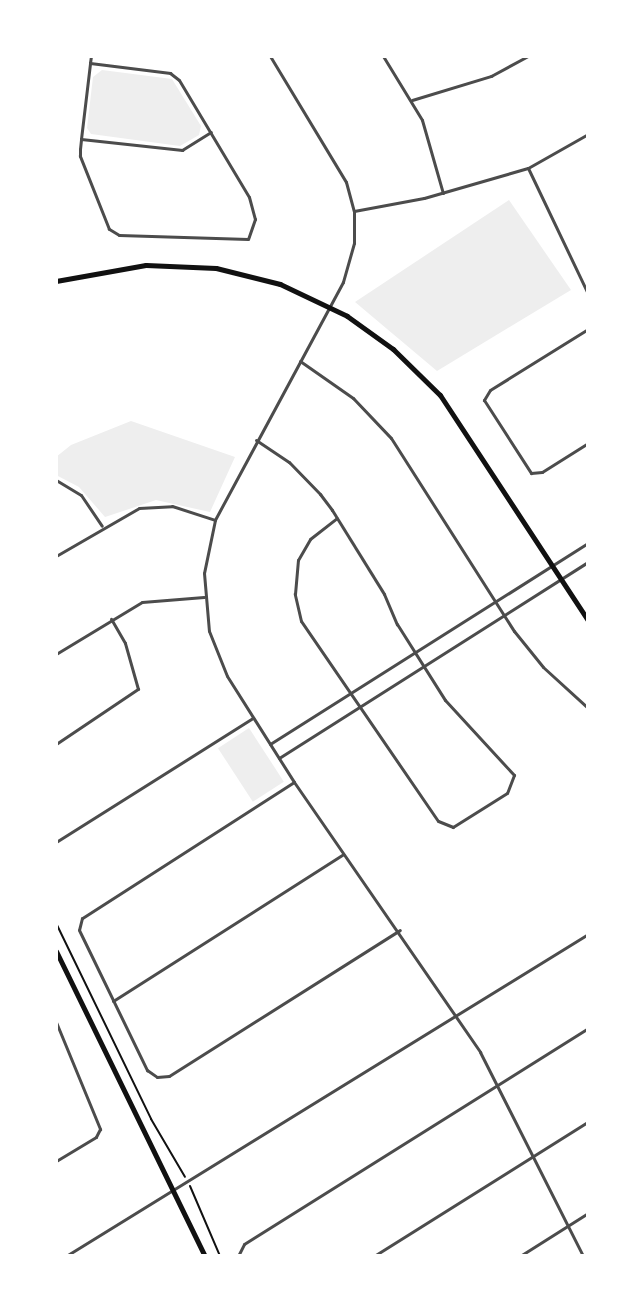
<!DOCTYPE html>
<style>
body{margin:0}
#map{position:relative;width:644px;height:1312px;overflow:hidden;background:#fff;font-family:Commissioner,sans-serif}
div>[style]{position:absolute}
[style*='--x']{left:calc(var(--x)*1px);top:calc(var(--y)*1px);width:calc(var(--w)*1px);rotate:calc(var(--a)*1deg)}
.green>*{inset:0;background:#eee;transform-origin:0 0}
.path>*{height:2px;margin:-1px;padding:0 1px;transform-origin:1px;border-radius:1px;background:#111}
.minor>*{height:3px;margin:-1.5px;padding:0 1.5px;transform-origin:1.5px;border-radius:1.5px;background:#4c4c4c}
.secondary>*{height:5px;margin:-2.5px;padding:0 2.5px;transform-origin:2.5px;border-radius:2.5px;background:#111}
span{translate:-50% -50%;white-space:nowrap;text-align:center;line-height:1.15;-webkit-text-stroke:6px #fff;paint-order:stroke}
.frame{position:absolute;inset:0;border:58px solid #fff;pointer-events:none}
</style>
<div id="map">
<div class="green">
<i style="clip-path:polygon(102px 70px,172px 79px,201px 126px,199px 135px,180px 146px,91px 134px,87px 128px,93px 77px)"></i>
<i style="clip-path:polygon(509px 200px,571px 290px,437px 371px,355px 302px)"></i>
<i style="clip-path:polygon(131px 421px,235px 457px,210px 512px,156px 500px,105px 517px,79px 487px,56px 475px,56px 457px,71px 445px)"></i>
<i style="left:249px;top:728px;width:64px;height:37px;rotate:57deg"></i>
</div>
<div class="path">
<i style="--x:56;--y:923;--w:218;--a:64.1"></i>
<i style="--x:151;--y:1119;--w:67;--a:59.6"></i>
<i style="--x:190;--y:1186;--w:76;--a:66.8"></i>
</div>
<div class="minor">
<i style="--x:270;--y:56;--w:147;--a:58.9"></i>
<i style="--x:346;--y:182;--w:30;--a:75"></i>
<i style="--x:354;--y:211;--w:32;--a:90"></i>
<i style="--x:354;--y:243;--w:41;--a:105.8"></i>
<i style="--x:343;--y:282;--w:270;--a:118.3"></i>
<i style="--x:215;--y:520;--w:54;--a:101.7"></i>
<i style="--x:204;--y:573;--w:58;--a:85.1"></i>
<i style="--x:209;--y:631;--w:48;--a:68.2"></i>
<i style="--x:227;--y:676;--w:125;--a:57.7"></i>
<i style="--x:294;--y:782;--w:328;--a:55.4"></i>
<i style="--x:480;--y:1052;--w:229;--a:63.2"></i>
<i style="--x:383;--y:56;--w:75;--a:58.6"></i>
<i style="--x:422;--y:120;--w:76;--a:74"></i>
<i style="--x:90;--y:63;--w:81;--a:7.1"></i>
<i style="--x:170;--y:73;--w:11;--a:38"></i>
<i style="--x:179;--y:80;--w:136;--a:59.1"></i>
<i style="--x:249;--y:197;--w:23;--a:75"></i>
<i style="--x:255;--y:219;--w:21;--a:109"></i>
<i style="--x:248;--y:239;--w:129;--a:-178.2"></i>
<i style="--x:119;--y:235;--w:12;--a:-149"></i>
<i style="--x:109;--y:229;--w:79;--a:-111.7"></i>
<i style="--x:80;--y:156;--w:7;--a:-90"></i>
<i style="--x:80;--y:149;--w:10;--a:-84"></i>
<i style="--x:81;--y:139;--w:77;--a:-83.2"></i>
<i style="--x:90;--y:63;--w:7;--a:-82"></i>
<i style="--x:412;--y:100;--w:83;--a:-16.9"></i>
<i style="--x:491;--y:76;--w:42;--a:-28.4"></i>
<i style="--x:81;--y:139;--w:102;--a:6.2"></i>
<i style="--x:182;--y:150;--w:34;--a:-32"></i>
<i style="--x:528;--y:168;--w:140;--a:64.5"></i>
<i style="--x:354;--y:211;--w:71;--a:-10.5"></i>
<i style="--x:424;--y:198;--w:108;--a:-16.1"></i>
<i style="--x:528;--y:168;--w:69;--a:-29.5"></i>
<i style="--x:588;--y:329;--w:115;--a:148.1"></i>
<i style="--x:490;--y:390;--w:12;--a:121"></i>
<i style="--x:484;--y:400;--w:87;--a:57.2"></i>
<i style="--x:531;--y:473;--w:11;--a:-5"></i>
<i style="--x:542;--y:472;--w:54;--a:-32.2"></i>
<i style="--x:300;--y:361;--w:65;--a:34.9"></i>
<i style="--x:353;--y:398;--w:55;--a:46.5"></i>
<i style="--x:391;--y:438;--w:229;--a:57.5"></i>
<i style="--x:514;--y:631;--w:46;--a:51.1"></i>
<i style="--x:543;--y:667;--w:61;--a:42.3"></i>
<i style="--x:256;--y:440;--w:40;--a:34"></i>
<i style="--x:289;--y:462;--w:45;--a:45.9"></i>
<i style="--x:320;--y:494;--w:20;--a:53"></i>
<i style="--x:332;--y:510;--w:99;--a:58.2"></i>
<i style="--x:384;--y:594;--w:33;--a:67"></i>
<i style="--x:397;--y:624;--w:90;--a:57.7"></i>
<i style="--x:445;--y:700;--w:102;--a:47.4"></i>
<i style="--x:514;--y:775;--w:19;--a:111"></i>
<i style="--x:507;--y:793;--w:64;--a:147.8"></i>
<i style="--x:453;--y:827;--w:16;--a:-158"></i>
<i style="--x:438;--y:821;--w:242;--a:-124.4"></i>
<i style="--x:301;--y:621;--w:28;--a:-103"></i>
<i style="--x:295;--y:594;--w:34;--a:-85"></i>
<i style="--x:298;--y:560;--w:24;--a:-60"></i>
<i style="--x:310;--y:539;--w:34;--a:-38"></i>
<i style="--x:56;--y:480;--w:29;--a:31"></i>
<i style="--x:81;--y:495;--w:37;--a:56"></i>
<i style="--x:56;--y:556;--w:96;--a:-30"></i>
<i style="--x:139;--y:508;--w:33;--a:-3"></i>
<i style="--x:172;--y:506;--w:45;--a:18"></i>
<i style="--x:56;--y:654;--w:100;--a:-31.2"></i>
<i style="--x:142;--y:602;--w:62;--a:-4.6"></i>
<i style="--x:56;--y:744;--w:99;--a:-33.9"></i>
<i style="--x:138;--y:689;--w:48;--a:-105.8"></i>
<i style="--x:125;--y:643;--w:28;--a:-120"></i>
<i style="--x:270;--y:744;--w:376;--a:-32.3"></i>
<i style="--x:279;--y:758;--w:366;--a:-32.4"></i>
<i style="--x:294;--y:782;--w:252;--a:147.3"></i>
<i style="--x:82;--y:918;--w:12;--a:104"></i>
<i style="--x:79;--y:930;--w:156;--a:64.1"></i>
<i style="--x:147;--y:1070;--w:12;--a:35"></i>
<i style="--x:157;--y:1077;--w:12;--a:-5"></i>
<i style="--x:169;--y:1076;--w:273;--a:-32.3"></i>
<i style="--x:56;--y:842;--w:233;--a:-32.2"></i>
<i style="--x:113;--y:1001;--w:272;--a:-32.5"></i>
<i style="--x:56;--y:1022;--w:116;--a:67.6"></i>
<i style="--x:100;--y:1129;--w:9;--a:117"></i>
<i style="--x:96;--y:1137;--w:47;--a:149"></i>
<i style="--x:56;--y:1254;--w:2;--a:63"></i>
<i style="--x:66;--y:1256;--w:613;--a:-31.67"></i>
<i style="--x:238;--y:1256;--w:13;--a:-63"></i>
<i style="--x:244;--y:1244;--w:406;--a:-32.1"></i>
<i style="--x:374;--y:1256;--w:252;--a:-32.1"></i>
<i style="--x:520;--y:1256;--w:80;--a:-32.3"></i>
</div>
<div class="secondary">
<i style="--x:56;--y:281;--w:91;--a:-10.1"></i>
<i style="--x:146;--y:265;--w:70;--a:2.5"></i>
<i style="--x:216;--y:268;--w:66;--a:14"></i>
<i style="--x:280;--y:284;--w:74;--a:25.5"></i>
<i style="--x:347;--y:316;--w:57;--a:35.7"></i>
<i style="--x:393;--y:349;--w:66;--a:44.4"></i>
<i style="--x:440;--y:395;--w:269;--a:56.7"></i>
<i style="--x:56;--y:951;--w:339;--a:64"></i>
</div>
<div class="frame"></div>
</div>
